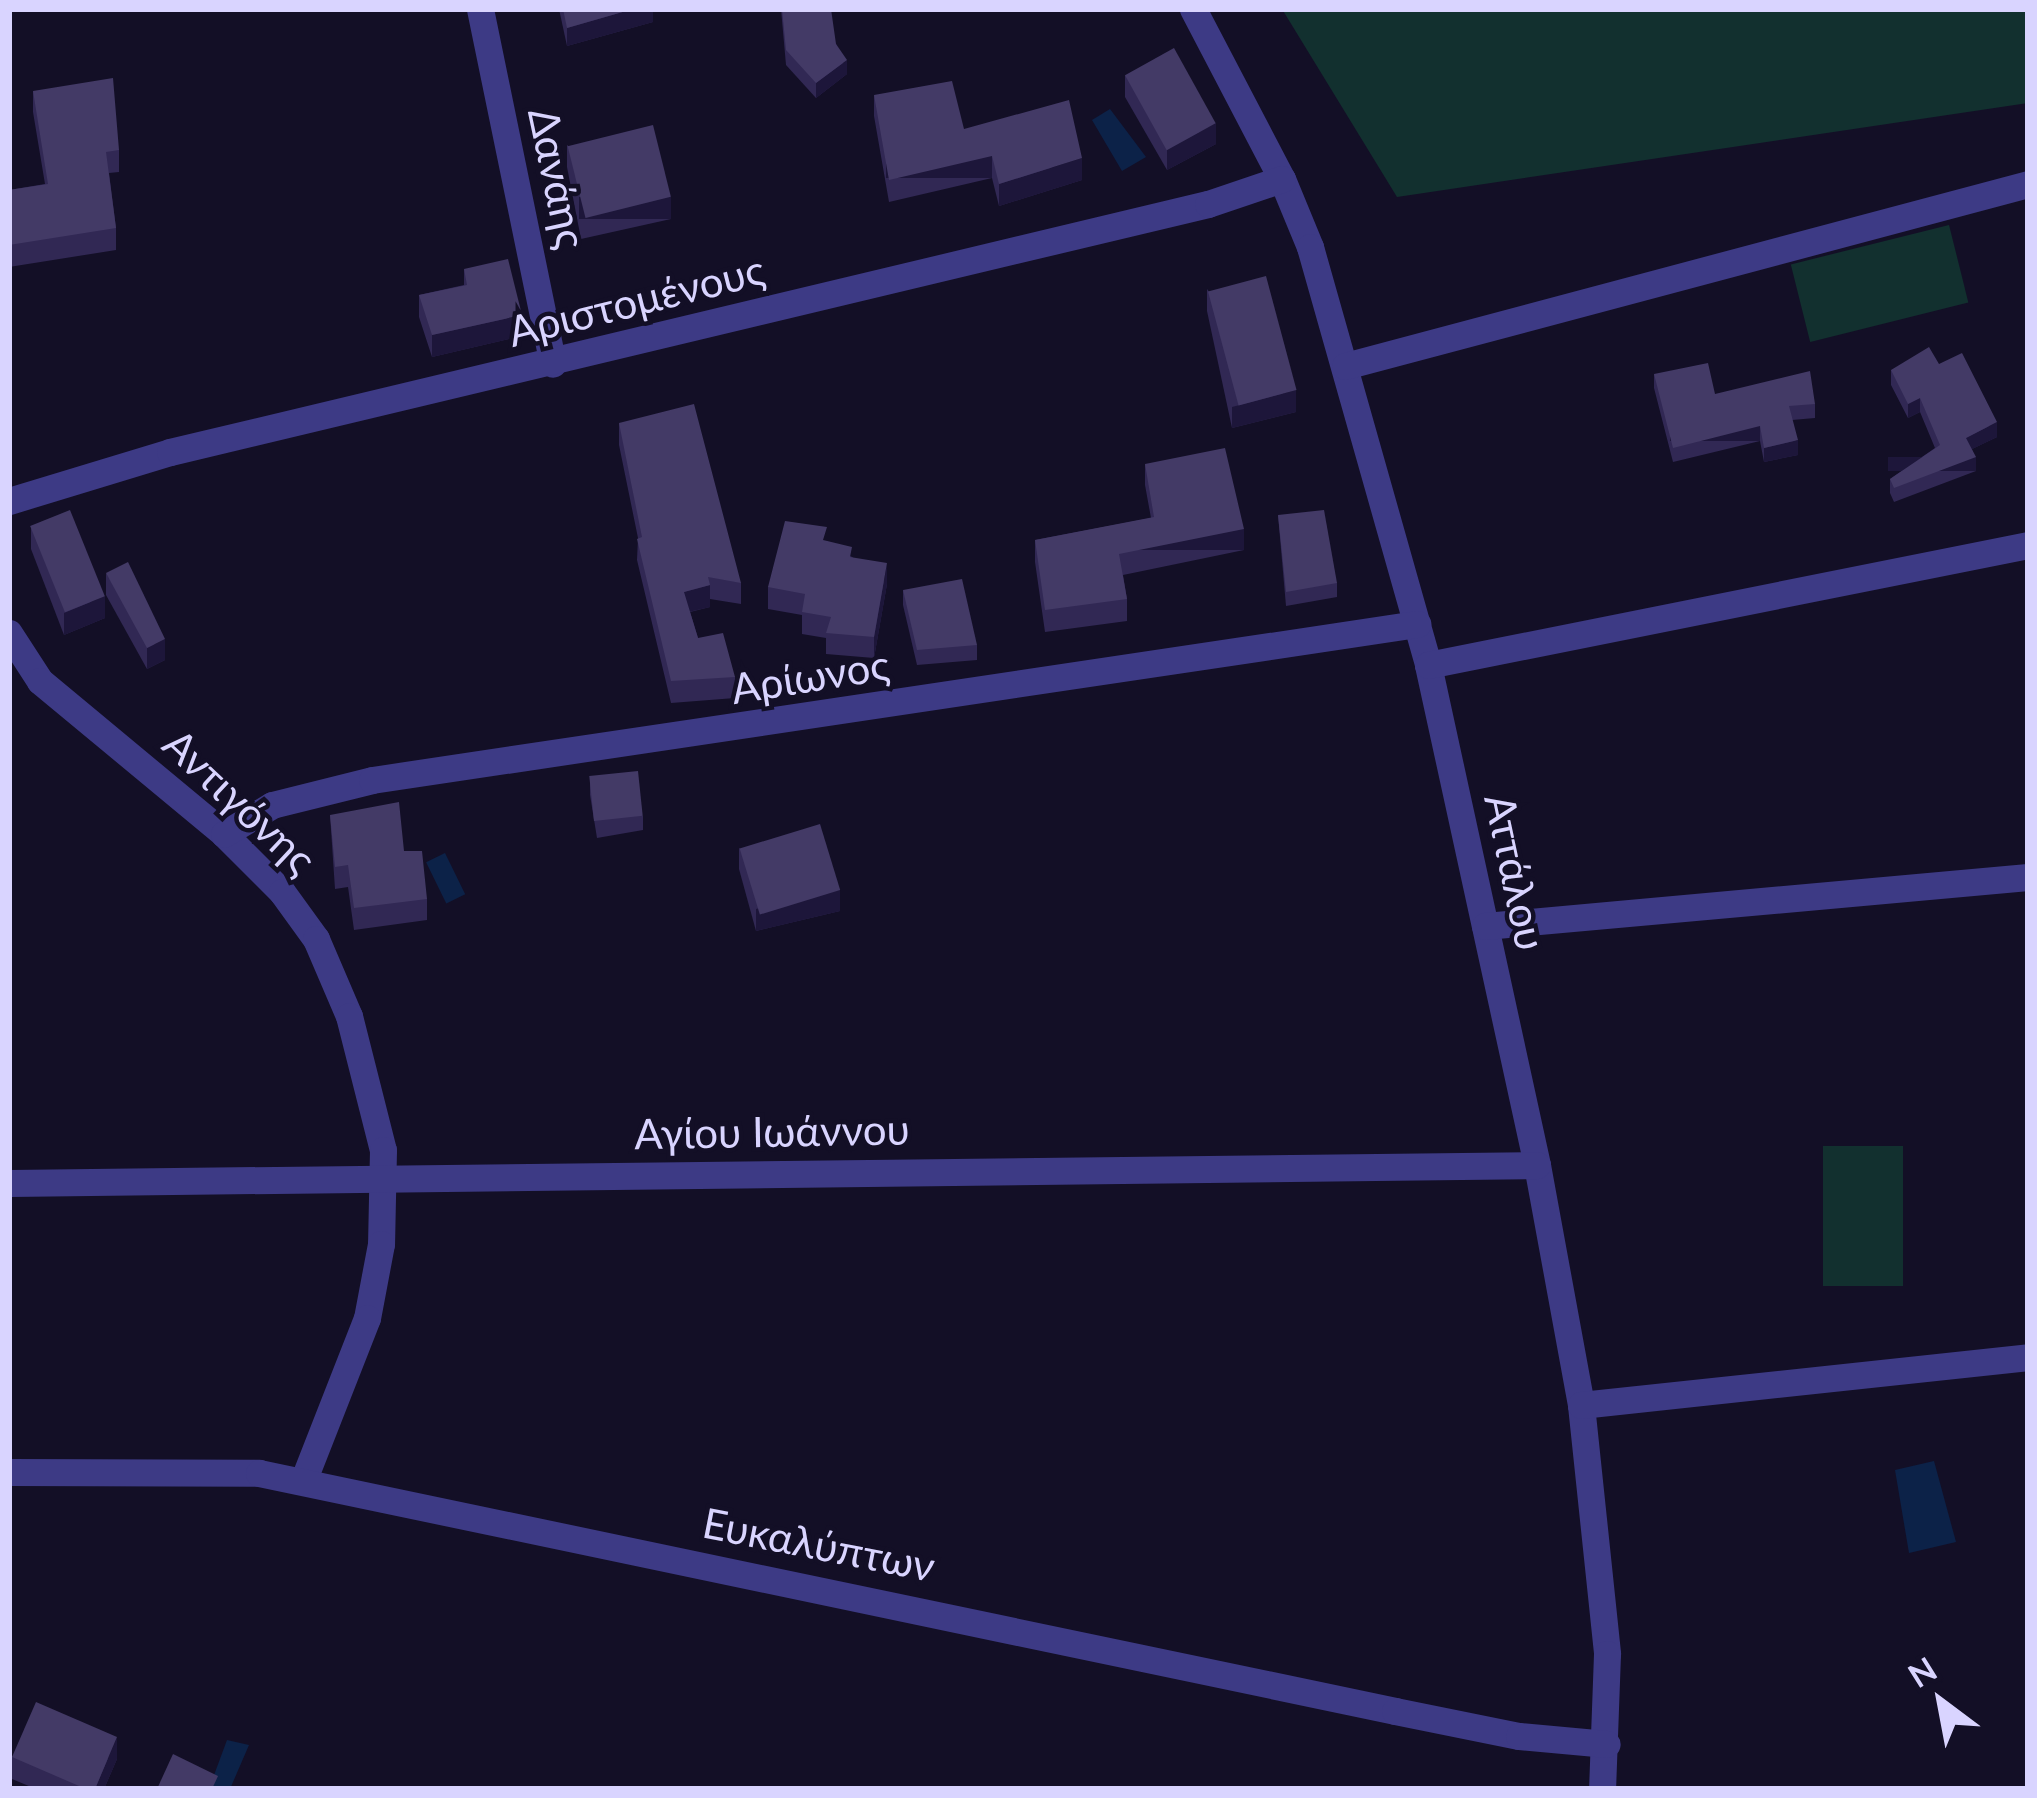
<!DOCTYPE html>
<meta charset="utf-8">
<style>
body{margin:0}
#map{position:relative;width:2037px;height:1798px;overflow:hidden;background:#130f26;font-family:Lato,sans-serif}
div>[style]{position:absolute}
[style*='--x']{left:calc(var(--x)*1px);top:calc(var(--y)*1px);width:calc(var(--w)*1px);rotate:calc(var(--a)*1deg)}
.green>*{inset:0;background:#12302f;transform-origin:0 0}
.water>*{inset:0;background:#0c2248;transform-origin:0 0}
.street>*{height:27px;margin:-13.5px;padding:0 13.5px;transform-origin:13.5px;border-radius:13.5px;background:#3d3a85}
.wall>*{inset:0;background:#312854}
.shaded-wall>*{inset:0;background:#1d163a;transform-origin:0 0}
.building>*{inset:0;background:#433a66;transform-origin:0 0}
span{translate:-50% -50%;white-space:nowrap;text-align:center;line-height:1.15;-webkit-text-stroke:9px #130f26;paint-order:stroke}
.street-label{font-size:42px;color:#d9d4ff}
.frame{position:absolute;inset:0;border:12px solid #d9d4ff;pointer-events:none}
.north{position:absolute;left:1881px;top:1642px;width:120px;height:120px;-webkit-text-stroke:9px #130f26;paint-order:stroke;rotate:328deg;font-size:33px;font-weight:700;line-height:48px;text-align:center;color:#d9d4ff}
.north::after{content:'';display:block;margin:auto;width:42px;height:54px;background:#d9d4ff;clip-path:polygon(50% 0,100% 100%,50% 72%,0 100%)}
</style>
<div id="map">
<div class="green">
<i style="clip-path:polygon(1282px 9px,2028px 9px,2028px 103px,1397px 197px)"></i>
<i style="left:1949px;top:225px;width:80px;height:163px;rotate:76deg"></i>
<i style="left:1903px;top:1146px;width:140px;height:80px;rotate:90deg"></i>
</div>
<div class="water">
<i style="clip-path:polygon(1110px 109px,1146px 157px,1122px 171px,1092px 120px)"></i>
<i style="left:445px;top:853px;width:46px;height:21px;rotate:64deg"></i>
<i style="clip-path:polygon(1934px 1461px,1956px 1542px,1909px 1553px,1895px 1470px)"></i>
<i style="clip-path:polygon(227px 1740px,249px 1745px,230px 1789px,210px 1786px)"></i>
</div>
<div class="street">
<i style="--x:480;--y:9;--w:362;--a:78.4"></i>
<i style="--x:1193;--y:9;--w:192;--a:62.4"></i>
<i style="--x:1282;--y:179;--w:74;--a:67.6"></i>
<i style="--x:1310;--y:247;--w:434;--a:74.2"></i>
<i style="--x:1428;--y:665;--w:512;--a:77.7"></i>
<i style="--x:1537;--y:1165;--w:244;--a:79.6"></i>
<i style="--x:1581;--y:1405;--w:250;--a:84"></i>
<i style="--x:1607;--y:1654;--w:135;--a:92.1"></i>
<i style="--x:1345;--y:366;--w:707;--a:-14.92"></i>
<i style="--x:9;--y:501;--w:168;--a:-16.9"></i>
<i style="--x:170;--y:452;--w:1067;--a:-13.44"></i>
<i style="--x:1208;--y:204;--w:78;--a:-18.7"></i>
<i style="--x:9;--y:633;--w:57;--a:57.1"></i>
<i style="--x:40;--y:681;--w:239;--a:39.7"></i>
<i style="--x:224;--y:834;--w:82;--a:45"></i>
<i style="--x:282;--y:892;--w:58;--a:54.1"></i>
<i style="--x:316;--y:939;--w:84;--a:66.8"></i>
<i style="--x:349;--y:1016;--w:138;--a:75.8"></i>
<i style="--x:383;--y:1150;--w:94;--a:91.2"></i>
<i style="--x:381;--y:1244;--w:75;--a:100.7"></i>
<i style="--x:367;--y:1318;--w:175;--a:111.4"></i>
<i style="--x:1428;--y:665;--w:612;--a:-11.31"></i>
<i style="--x:224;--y:834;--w:56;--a:-31.1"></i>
<i style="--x:272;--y:805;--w:103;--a:-14"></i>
<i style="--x:372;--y:780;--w:1057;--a:-8.49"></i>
<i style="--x:1485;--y:926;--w:545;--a:-5.16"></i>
<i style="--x:9;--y:1183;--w:1528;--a:-0.67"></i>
<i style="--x:1581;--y:1405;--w:450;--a:-6.1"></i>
<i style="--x:9;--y:1472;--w:250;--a:0.2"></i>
<i style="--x:259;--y:1473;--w:1161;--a:11.83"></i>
<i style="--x:1395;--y:1711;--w:126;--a:11.4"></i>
<i style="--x:1519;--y:1736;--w:88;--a:5.2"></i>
</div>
<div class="wall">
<i style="clip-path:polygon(559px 9px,653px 9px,653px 22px,567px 46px)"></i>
<i style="clip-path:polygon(781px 9px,836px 44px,847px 74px,816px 98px,786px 65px)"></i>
<i style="clip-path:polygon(1125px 75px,1216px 144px,1167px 170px,1125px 97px)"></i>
<i style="clip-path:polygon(33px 91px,119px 150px,119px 172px,109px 173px,116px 228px,116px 250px,9px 267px,9px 190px,45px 184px,33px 112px)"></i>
<i style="clip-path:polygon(874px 95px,1082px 180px,999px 206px,992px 178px,889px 202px,874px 116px)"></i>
<i style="clip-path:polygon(567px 145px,671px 219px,581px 239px,567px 167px)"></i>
<i style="clip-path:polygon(464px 269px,522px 336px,432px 357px,419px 317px,419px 295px,464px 285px)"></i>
<i style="clip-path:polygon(1207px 289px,1296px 412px,1232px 428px,1207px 311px)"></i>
<i style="clip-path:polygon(1939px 364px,1997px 437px,1972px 449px,1976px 471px,1894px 502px,1890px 493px,1890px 479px,1935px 448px,1920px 412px,1908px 418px,1891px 385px,1891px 370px)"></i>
<i style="clip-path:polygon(1654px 374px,1715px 394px,1815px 404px,1815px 418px,1792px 420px,1798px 455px,1764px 462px,1760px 441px,1673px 462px,1654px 388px)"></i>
<i style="clip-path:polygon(619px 423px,741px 583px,741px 604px,710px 599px,710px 607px,690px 612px,698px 638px,735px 677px,735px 698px,671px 703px,637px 560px,638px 538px,619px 445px)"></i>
<i style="clip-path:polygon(1145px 464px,1244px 550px,1123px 575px,1127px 599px,1127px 621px,1045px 632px,1035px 562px,1035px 540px,1151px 518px,1145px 485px)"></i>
<i style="clip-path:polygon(1278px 515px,1337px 583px,1337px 597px,1286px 606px)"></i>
<i style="clip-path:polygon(31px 528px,105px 618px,64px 635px,31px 549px)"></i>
<i style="clip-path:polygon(827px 541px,852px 557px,887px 584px,874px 658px,826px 654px,826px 638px,802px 634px,802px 615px,768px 609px,768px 587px)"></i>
<i style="clip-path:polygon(106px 573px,165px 660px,147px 669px,106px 595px)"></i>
<i style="clip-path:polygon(903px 590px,977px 645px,977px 660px,917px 665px,903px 605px)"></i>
<i style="clip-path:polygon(590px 780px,643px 816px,643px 830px,597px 838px,590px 795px)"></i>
<i style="clip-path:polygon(330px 815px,427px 899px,427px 920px,354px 930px,348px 887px,335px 889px)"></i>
<i style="clip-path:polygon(739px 848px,840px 911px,756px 931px,739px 869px)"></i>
<i style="clip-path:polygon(12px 1757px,117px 1759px,104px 1789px,36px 1789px,12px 1779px)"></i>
</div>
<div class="shaded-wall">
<i style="clip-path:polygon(633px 9px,653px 9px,653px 22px,567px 46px,567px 28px)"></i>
<i style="clip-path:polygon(847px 60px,847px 74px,816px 98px,816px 83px)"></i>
<i style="clip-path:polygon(1216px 123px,1216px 144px,1167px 170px,1167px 149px)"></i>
<i style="left:992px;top:156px;width:22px;height:106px;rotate:90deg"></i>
<i style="clip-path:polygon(1082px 158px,1082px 180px,999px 206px,999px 184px)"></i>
<i style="left:671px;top:197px;width:22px;height:92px;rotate:90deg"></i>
<i style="clip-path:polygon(522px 315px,522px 336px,432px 357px,432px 335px)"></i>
<i style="clip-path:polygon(1296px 390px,1296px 412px,1232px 428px,1232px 407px)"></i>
<i style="clip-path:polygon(1920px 398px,1920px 412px,1908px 418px,1908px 404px)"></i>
<i style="clip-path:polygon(1997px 422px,1997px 437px,1966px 452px,1966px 438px)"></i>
<i style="left:1760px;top:426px;width:15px;height:90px;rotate:90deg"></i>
<i style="clip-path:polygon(1798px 440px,1798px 455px,1764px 462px,1764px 448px)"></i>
<i style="left:1976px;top:457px;width:14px;height:88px;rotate:90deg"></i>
<i style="left:1244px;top:529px;width:21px;height:127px;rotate:90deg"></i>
<i style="clip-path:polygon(887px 563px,887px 584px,874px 658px,874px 637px)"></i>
<i style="clip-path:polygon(710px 585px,710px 607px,684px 613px,684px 592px)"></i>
<i style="clip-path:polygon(105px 596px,105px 618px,64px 635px,64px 613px)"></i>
<i style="clip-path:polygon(165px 639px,165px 660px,147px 669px,147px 648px)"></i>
<i style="clip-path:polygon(840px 890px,840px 911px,756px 931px,756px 909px)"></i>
<i style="clip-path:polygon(117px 1737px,117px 1759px,104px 1789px,95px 1789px)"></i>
</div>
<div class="building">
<i style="clip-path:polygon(563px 9px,633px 9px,567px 28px)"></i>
<i style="clip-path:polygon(782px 9px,831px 9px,836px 44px,847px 60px,816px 83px,786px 50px)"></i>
<i style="left:1174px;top:48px;width:86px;height:56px;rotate:61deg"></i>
<i style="clip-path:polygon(113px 78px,119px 150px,106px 152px,116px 228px,9px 245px,9px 190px,48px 184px,33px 91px)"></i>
<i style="clip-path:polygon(952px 81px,964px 129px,1069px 100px,1082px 158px,999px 184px,992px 156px,889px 180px,874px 95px)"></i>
<i style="left:653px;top:125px;width:74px;height:88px;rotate:76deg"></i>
<i style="clip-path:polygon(508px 259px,522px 315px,432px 335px,419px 295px,467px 285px,464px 269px)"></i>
<i style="left:1266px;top:276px;width:118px;height:60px;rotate:75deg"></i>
<i style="clip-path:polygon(1929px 347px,1939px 364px,1962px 353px,1997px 422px,1966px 438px,1976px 457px,1894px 488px,1890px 479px,1940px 445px,1920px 398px,1908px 404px,1891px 370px)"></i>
<i style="clip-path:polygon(1708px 363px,1715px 394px,1810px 371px,1815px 404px,1789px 406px,1798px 440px,1764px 448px,1760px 426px,1673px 448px,1654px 374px)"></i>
<i style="clip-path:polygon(694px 404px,741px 583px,708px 577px,710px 585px,684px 592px,698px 638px,723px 633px,735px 677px,671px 681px,637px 539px,642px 537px,619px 423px)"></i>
<i style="clip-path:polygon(1225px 448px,1244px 529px,1119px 554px,1127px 599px,1045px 610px,1035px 540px,1154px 517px,1145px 464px)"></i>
<i style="left:70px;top:510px;width:93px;height:43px;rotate:68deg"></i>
<i style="clip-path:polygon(1324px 510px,1337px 583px,1286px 592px,1278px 515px)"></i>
<i style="clip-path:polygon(785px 521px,827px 527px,823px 540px,852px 547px,850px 557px,887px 563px,874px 637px,826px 633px,831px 617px,802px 612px,805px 594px,768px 587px)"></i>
<i style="clip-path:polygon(128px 562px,165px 639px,147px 648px,106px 573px)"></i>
<i style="clip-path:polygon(962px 579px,977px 645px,917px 650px,903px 590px)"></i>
<i style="left:638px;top:771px;width:45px;height:49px;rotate:84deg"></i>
<i style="clip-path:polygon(399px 802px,404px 851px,422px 851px,427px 899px,354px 908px,348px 865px,335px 867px,330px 815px)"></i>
<i style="left:820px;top:824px;width:69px;height:84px;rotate:73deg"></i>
<i style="clip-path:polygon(36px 1702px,117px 1737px,95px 1789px,86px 1789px,12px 1757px)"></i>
<i style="clip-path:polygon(173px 1754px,218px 1776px,212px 1789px,157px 1789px)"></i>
</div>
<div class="street-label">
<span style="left:558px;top:178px;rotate:78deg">Δανάης</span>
<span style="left:636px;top:300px;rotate:-14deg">Αριστομένους</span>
<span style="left:810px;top:676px;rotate:-9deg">Αρίωνος</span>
<span style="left:240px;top:801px;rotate:43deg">Αντιγόνης</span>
<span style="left:1516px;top:872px;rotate:78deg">Αττάλου</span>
<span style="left:772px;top:1131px;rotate:-1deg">Αγίου Ιωάννου</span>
<span style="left:819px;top:1544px;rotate:11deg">Ευκαλύπτων</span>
</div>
<div class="frame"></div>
<div class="north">N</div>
</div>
